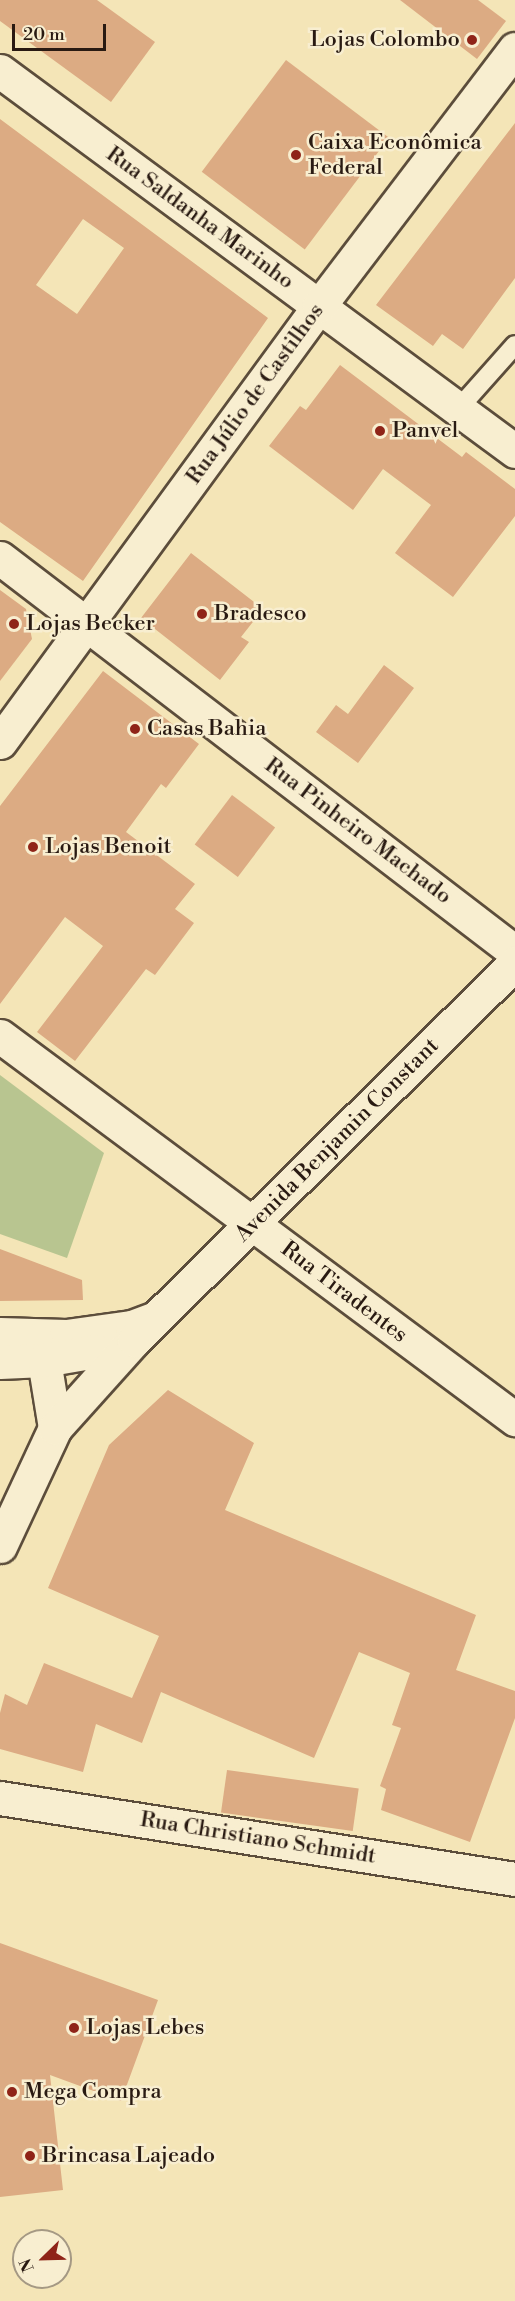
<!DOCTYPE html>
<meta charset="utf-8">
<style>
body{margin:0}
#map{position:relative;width:515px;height:2301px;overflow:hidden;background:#f4e5b7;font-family:"Libre Bodoni",serif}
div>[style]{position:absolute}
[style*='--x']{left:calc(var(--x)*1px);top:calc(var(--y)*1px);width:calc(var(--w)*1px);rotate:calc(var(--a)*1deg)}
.green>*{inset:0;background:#b8c590}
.building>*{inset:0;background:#dcab83;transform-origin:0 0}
.roads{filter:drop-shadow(2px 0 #5c4d3b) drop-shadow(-2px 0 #5c4d3b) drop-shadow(0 2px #5c4d3b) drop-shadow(0 -2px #5c4d3b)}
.lane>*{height:18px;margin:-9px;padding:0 9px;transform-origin:9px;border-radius:9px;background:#f8eed0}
.secondary>*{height:33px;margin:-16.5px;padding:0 16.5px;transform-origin:16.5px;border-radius:16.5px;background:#f8eed0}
.dots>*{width:16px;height:16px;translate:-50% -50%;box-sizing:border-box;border:3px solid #f8eed0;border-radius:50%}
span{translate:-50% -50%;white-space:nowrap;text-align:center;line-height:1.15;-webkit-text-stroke:5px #f8eed0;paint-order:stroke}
.poi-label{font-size:22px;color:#291a12}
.right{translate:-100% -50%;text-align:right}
.left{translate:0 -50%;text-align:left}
.street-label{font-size:22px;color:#291a12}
.north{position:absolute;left:12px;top:2229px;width:60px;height:60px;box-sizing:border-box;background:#f8eed0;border:2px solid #a59984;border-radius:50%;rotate:247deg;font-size:16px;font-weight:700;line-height:24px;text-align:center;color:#291a12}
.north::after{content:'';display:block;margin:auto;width:21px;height:27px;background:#8f2418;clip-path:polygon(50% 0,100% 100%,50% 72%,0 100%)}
.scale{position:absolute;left:12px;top:24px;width:94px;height:27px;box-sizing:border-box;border:3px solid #291a12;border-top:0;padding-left:8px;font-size:18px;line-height:21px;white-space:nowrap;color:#291a12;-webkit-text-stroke:4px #f8eed0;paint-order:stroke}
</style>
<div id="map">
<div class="green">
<i style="clip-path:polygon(0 1075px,104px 1153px,67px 1258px,0 1234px)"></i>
</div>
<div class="building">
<i style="clip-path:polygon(0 0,97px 0,155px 42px,111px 102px,0 21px)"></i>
<i style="clip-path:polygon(400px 0,478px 0,506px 21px,477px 59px)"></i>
<i style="left:286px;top:60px;width:129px;height:140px;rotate:37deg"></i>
<i style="clip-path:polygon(evenodd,0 119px,268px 318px,83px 581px,0 522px,0 119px,83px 219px,124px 248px,77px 314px,36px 285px,83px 219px)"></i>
<i style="clip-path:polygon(515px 123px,515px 278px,463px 349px,442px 334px,433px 346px,376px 305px)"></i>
<i style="clip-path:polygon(340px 365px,462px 457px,466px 452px,515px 489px,515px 516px,453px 597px,395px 553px,431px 505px,383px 469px,353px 510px,269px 446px,300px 406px,306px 410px)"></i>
<i style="clip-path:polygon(191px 553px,263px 609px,241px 637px,249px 642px,220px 680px,141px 618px)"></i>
<i style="clip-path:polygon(0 590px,26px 609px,32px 639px,0 681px)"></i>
<i style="clip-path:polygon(384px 665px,414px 688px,358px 763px,316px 732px,336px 705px,348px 714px)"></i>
<i style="clip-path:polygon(103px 671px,199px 744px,166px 788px,161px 784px,126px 832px,195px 884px,175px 909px,194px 923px,155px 975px,146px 969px,75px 1061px,37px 1032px,103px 946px,65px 917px,0 1004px,0 806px)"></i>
<i style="left:232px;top:795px;width:54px;height:62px;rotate:37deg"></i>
<i style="clip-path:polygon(0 1249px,82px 1280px,83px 1300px,0 1301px)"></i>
<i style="clip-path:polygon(168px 1390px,254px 1443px,225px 1510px,476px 1615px,456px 1670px,515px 1691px,515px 1718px,470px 1842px,381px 1810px,386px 1789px,380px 1786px,401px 1728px,392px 1725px,410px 1673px,359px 1652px,314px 1758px,161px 1692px,142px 1743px,96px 1724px,83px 1772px,0 1749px,0 1713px,5px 1694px,27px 1705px,44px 1663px,132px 1698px,159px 1636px,48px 1588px,109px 1445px)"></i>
<i style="left:227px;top:1770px;width:133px;height:43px;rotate:8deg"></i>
<i style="clip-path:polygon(0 1943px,158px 2000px,121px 2101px,50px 2075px,63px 2190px,0 2197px)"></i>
</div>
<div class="roads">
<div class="lane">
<i style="--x:459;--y:408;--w:84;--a:-48.4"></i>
</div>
<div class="secondary">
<i style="--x:0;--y:71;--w:640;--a:36.42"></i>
<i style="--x:0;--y:558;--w:648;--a:37.42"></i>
<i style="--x:0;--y:742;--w:540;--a:-53.81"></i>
<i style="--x:319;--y:306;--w:323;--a:-52.7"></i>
<i style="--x:0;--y:1036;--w:642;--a:36.64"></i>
<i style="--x:0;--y:1334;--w:66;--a:1.7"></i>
<i style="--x:66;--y:1336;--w:67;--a:-7.8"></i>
<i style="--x:132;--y:1327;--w:25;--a:-21"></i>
<i style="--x:35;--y:1340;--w:22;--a:66"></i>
<i style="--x:44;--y:1360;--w:69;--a:80.8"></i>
<i style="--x:0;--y:1362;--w:44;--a:-2.6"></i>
<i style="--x:44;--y:1360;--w:53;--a:-9.8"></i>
<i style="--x:0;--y:1546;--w:130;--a:-65"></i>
<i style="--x:55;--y:1428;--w:118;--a:-48.1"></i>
<i style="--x:134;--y:1340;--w:536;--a:-44.7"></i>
<i style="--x:0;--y:1798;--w:521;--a:8.94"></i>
</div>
</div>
<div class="dots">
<i style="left:472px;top:40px;background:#8f2418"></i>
<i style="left:296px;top:155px;background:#8f2418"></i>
<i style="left:380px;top:431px;background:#8f2418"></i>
<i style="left:202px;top:614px;background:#8f2418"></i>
<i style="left:14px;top:624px;background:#8f2418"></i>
<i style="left:135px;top:729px;background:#8f2418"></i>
<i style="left:33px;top:847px;background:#8f2418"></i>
<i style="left:74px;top:2028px;background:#8f2418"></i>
<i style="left:12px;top:2092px;background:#8f2418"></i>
<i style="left:30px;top:2156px;background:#8f2418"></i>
</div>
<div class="poi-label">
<span class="right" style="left:460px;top:40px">Lojas Colombo</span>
<span class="left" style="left:308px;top:155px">Caixa Econômica<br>Federal</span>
<span class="left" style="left:392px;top:431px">Panvel</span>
<span class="left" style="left:214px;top:614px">Bradesco</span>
<span class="left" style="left:26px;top:624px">Lojas Becker</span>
<span class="left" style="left:147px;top:729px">Casas Bahia</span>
<span class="left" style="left:45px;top:847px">Lojas Benoit</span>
<span class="left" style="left:86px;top:2028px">Lojas Lebes</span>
<span class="left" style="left:24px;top:2092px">Mega Compra</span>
<span class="left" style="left:42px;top:2156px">Brincasa Lajeado</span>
</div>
<div class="street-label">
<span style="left:200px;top:218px;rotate:36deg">Rua Saldanha Marinho</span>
<span style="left:255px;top:394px;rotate:-54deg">Rua Júlio de Castilhos</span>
<span style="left:358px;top:831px;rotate:37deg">Rua Pinheiro Machado</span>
<span style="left:337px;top:1140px;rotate:-45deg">Avenida Benjamin Constant</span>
<span style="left:344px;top:1292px;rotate:37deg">Rua Tiradentes</span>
<span style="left:258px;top:1838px;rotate:9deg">Rua Christiano Schmidt</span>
</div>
<div class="north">N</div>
<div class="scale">20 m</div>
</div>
